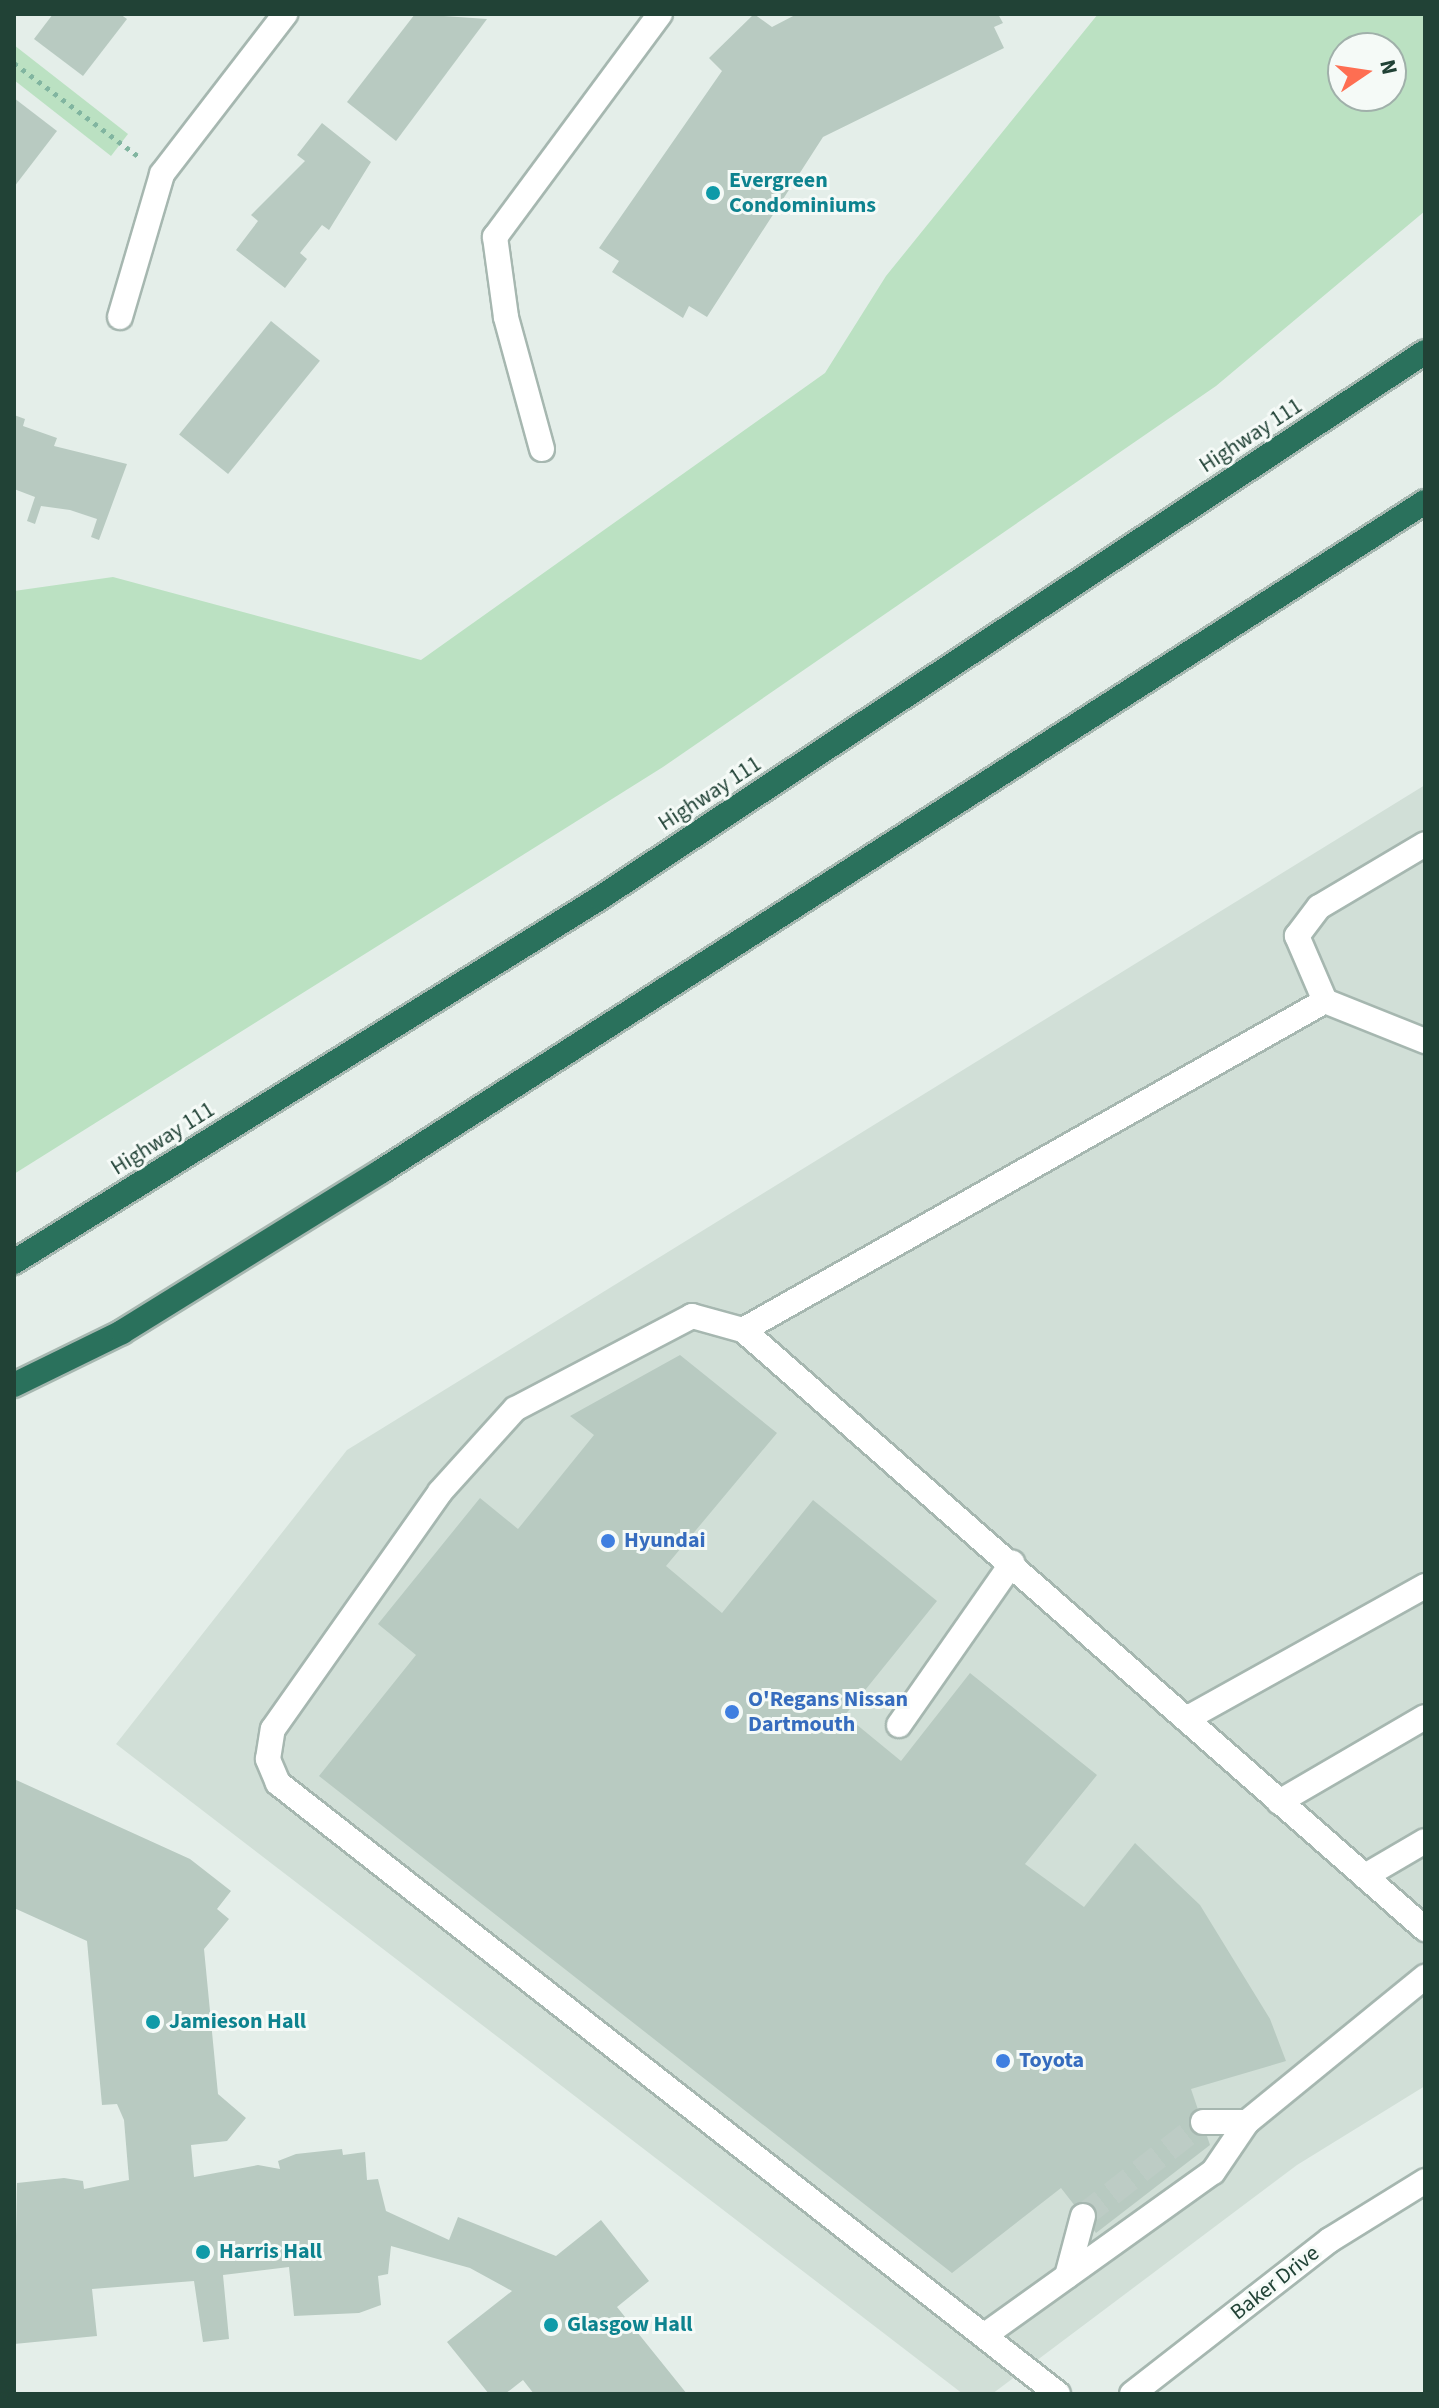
<!DOCTYPE html>
<style>
body{margin:0}
#map{position:relative;width:1439px;height:2408px;overflow:hidden;background:#e4eee9;font-family:"Source Sans 3",sans-serif}
div>[style]{position:absolute}
[style*='--x']{left:calc(var(--x)*1px);top:calc(var(--y)*1px);width:calc(var(--w)*1px);rotate:calc(var(--a)*1deg)}
.built>*{inset:0;background:#d1dfd7}
.green>*{inset:0;background:#bbe1c2}
.building>*{inset:0;background:#b8cac1;transform-origin:0 0}
.minor-tunnel>*{height:24px;margin-top:-12px;transform-origin:0;background:repeating-linear-gradient(90deg,#bdccc5 0 24px,transparent 0 36px)}
.path>*{height:5px;margin-top:-2.5px;transform-origin:0;background:repeating-linear-gradient(90deg,#81b5a0 0 4px,transparent 0 10px)}
.roads{filter:drop-shadow(2px 0 #a6b7b0) drop-shadow(-2px 0 #a6b7b0) drop-shadow(0 2px #a6b7b0) drop-shadow(0 -2px #a6b7b0)}
.minor>*{height:24px;margin:-12px;padding:0 12px;transform-origin:12px;border-radius:12px;background:#fff}
.highway>*{height:24px;margin:-12px;padding:0 12px;transform-origin:12px;border-radius:12px;background:#2a715c}
.dots>*{width:22px;height:22px;translate:-50% -50%;box-sizing:border-box;border:4px solid #f5faf7;border-radius:50%}
span{translate:-50% -50%;white-space:nowrap;text-align:center;line-height:1.15;-webkit-text-stroke:6px #f5faf7;paint-order:stroke}
.culture-label{font-size:22px;color:#0d838f;font-weight:700}
.left{translate:0 -50%;text-align:left}
.street-label{font-size:22px;color:#214236}
.shop-label{font-size:22px;color:#366cbe;font-weight:700}
.frame{position:absolute;inset:0;border:16px solid #214236;pointer-events:none}
.north{position:absolute;left:1327px;top:32px;width:80px;height:80px;box-sizing:border-box;background:#f5faf7;border:2px solid #a0b0aa;border-radius:50%;rotate:77deg;font-size:22px;font-weight:700;line-height:32px;text-align:center;color:#214236}
.north::after{content:'';display:block;margin:auto;width:28px;height:36px;background:#fe6e52;clip-path:polygon(50% 0,100% 100%,50% 72%,0 100%)}
</style>
<div id="map">
<div class="built">
<i style="clip-path:polygon(1425px 785px,1425px 2086px,1297px 2165px,992px 2394px,963px 2394px,116px 1744px,347px 1450px)"></i>
</div>
<div class="green">
<i style="clip-path:polygon(evenodd,1098px 14px,1425px 14px,1425px 211px,1216px 386px,663px 767px,14px 1174px,14px 591px,113px 577px,421px 660px,825px 373px,886px 276px,1098px 14px,1343px 48px,1391px 48px,1391px 96px,1343px 96px,1343px 48px)"></i>
<i style="clip-path:polygon(14px 45px,128px 134px,111px 156px,14px 80px)"></i>
</div>
<div class="building">
<i style="clip-path:polygon(53px 14px,120px 14px,127px 19px,83px 76px,34px 39px)"></i>
<i style="clip-path:polygon(415px 14px,487px 19px,396px 141px,347px 102px)"></i>
<i style="clip-path:polygon(754px 14px,772px 27px,797px 14px,998px 14px,1003px 23px,994px 27px,1004px 48px,823px 137px,707px 317px,689px 306px,683px 318px,612px 272px,619px 261px,599px 248px,722px 71px,709px 58px)"></i>
<i style="clip-path:polygon(14px 98px,57px 131px,14px 187px)"></i>
<i style="clip-path:polygon(322px 123px,371px 162px,329px 230px,322px 225px,300px 253px,307px 259px,285px 288px,236px 250px,258px 221px,251px 215px,305px 161px,297px 155px)"></i>
<i style="left:271px;top:321px;width:63px;height:146px;rotate:39deg"></i>
<i style="clip-path:polygon(14px 415px,25px 419px,23px 426px,57px 438px,54px 446px,127px 464px,99px 540px,91px 537px,97px 519px,70px 510px,41px 506px,35px 524px,27px 521px,35px 497px,14px 489px)"></i>
<i style="clip-path:polygon(680px 1355px,777px 1433px,666px 1566px,722px 1613px,813px 1500px,937px 1601px,845px 1715px,901px 1761px,970px 1673px,1097px 1775px,1025px 1864px,1084px 1907px,1135px 1843px,1200px 1905px,1270px 2019px,1286px 2061px,1191px 2089px,1210px 2145px,1096px 2233px,1061px 2188px,952px 2273px,319px 1776px,416px 1655px,378px 1624px,480px 1498px,518px 1529px,594px 1435px,570px 1416px)"></i>
<i style="clip-path:polygon(14px 1779px,190px 1859px,231px 1891px,217px 1909px,229px 1919px,204px 1949px,218px 2094px,246px 2118px,227px 2141px,191px 2145px,194px 2177px,258px 2165px,280px 2169px,278px 2161px,296px 2154px,342px 2149px,343px 2155px,365px 2152px,367px 2180px,378px 2179px,386px 2211px,449px 2240px,458px 2217px,556px 2256px,601px 2220px,649px 2281px,617px 2307px,687px 2394px,534px 2394px,523px 2380px,505px 2394px,489px 2394px,447px 2342px,512px 2291px,470px 2268px,391px 2246px,388px 2274px,378px 2276px,381px 2305px,359px 2313px,294px 2316px,289px 2267px,223px 2275px,229px 2339px,203px 2342px,194px 2281px,92px 2289px,97px 2336px,14px 2344px,17px 2183px,64px 2178px,83px 2181px,84px 2189px,129px 2180px,124px 2120px,117px 2104px,102px 2105px,87px 1941px,14px 1908px)"></i>
</div>
<div class="minor-tunnel">
<i style="--x:1083;--y:2216;--w:152;--a:-38.1"></i>
</div>
<div class="path">
<i style="--x:14;--y:63;--w:155;--a:36.9"></i>
</div>
<div class="roads">
<div class="minor">
<i style="--x:120;--y:317;--w:149;--a:-73.6"></i>
<i style="--x:162;--y:174;--w:202;--a:-52.4"></i>
<i style="--x:542;--y:449;--w:137;--a:-105.3"></i>
<i style="--x:506;--y:317;--w:81;--a:-97.8"></i>
<i style="--x:495;--y:237;--w:277;--a:-53.5"></i>
<i style="--x:1325;--y:1001;--w:71;--a:-113.3"></i>
<i style="--x:1297;--y:936;--w:36;--a:-53"></i>
<i style="--x:1319;--y:907;--w:123;--a:-30.7"></i>
<i style="--x:743;--y:1330;--w:669;--a:-29.48"></i>
<i style="--x:1325;--y:1001;--w:108;--a:21.8"></i>
<i style="--x:1186;--y:1719;--w:274;--a:-29.1"></i>
<i style="--x:899;--y:1725;--w:198;--a:-55.1"></i>
<i style="--x:1279;--y:1802;--w:169;--a:-30.2"></i>
<i style="--x:1365;--y:1876;--w:69;--a:-30.3"></i>
<i style="--x:1203;--y:2122;--w:44;--a:0"></i>
<i style="--x:1067;--y:2276;--w:62;--a:-75.1"></i>
<i style="--x:985;--y:2335;--w:280;--a:-35.6"></i>
<i style="--x:1213;--y:2172;--w:60;--a:-55.8"></i>
<i style="--x:1247;--y:2122;--w:230;--a:-39.2"></i>
<i style="--x:1058;--y:2394;--w:991;--a:-141.93"></i>
<i style="--x:278;--y:1783;--w:26;--a:-113"></i>
<i style="--x:268;--y:1759;--w:30;--a:-81"></i>
<i style="--x:273;--y:1729;--w:290;--a:-54.8"></i>
<i style="--x:440;--y:1492;--w:112;--a:-47.9"></i>
<i style="--x:515;--y:1409;--w:200;--a:-27.7"></i>
<i style="--x:692;--y:1316;--w:53;--a:15.4"></i>
<i style="--x:743;--y:1330;--w:908;--a:41.29"></i>
<i style="--x:1132;--y:2394;--w:251;--a:-37.9"></i>
<i style="--x:1330;--y:2240;--w:112;--a:-31.8"></i>
</div>
<div class="highway">
<i style="--x:14;--y:1262;--w:690;--a:-31.85"></i>
<i style="--x:600;--y:898;--w:989;--a:-33.5"></i>
<i style="--x:14;--y:1385;--w:120;--a:-26.1"></i>
<i style="--x:122;--y:1332;--w:304;--a:-31.8"></i>
<i style="--x:380;--y:1172;--w:1241;--a:-32.67"></i>
</div>
</div>
<div class="dots">
<i style="left:713px;top:193px;background:#0f9aa8"></i>
<i style="left:608px;top:1541px;background:#3f7fe0"></i>
<i style="left:732px;top:1712px;background:#3f7fe0"></i>
<i style="left:153px;top:2022px;background:#0f9aa8"></i>
<i style="left:1003px;top:2061px;background:#3f7fe0"></i>
<i style="left:203px;top:2252px;background:#0f9aa8"></i>
<i style="left:551px;top:2325px;background:#0f9aa8"></i>
</div>
<div class="culture-label">
<span class="left" style="left:729px;top:193px">Evergreen<br>Condominiums</span>
<span class="left" style="left:169px;top:2022px">Jamieson Hall</span>
<span class="left" style="left:219px;top:2252px">Harris Hall</span>
<span class="left" style="left:567px;top:2325px">Glasgow Hall</span>
</div>
<div class="street-label">
<span style="left:1251px;top:436px;rotate:-33deg">Highway 111</span>
<span style="left:710px;top:794px;rotate:-33deg">Highway 111</span>
<span style="left:163px;top:1139px;rotate:-32deg">Highway 111</span>
<span style="left:1275px;top:2283px;rotate:-38deg">Baker Drive</span>
</div>
<div class="shop-label">
<span class="left" style="left:624px;top:1541px">Hyundai</span>
<span class="left" style="left:748px;top:1712px">O'Regans Nissan<br>Dartmouth</span>
<span class="left" style="left:1019px;top:2061px">Toyota</span>
</div>
<div class="frame"></div>
<div class="north">N</div>
</div>
